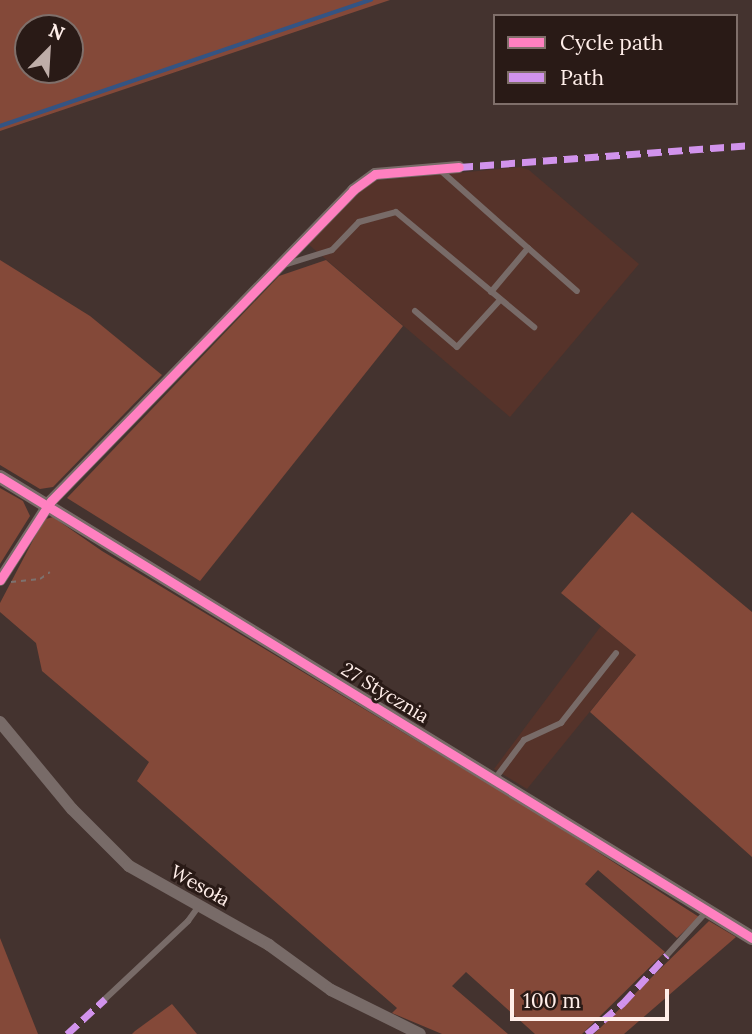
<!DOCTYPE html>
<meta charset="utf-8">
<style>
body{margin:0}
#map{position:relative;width:752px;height:1034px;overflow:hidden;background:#44332f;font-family:Lora,serif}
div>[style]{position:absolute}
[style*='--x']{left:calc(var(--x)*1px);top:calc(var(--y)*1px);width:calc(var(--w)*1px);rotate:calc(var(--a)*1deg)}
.built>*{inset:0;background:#56332a}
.green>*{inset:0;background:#844939}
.stream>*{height:3.5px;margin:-1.75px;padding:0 1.75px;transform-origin:1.75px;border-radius:1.75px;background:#345483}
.path>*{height:2px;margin-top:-1px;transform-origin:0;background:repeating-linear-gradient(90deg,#7d726f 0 5px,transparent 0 10px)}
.service>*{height:6px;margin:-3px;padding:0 3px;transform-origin:3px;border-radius:3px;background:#786b68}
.minor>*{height:12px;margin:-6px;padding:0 6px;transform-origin:6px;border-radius:6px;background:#786b68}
.tertiary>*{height:14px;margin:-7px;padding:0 7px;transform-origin:7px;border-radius:7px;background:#786b68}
.quiet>*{height:7px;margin-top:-3.5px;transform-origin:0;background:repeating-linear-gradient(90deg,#d193ec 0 14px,transparent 0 21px)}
.cycleway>*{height:9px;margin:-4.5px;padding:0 4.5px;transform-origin:4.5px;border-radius:4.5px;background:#ff80c0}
span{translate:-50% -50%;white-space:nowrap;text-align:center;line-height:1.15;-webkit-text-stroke:6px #291a16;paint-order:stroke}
.street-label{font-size:19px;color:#ffeee9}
.legend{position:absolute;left:493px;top:14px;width:245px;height:91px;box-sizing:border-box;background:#291a16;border:2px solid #7f6f6a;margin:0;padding:9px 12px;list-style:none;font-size:21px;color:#ffeee9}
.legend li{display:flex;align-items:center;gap:14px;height:35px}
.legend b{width:35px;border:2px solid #7f6f6a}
.north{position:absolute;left:14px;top:14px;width:70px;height:70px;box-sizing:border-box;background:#291a16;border:2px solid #7f6f6a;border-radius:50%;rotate:24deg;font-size:19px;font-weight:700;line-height:28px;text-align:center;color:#ffeee9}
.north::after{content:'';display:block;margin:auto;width:24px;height:32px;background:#beada8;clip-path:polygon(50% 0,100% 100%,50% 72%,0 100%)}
.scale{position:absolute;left:510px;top:989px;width:159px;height:32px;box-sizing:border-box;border:4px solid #ffeee9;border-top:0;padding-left:9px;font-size:21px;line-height:24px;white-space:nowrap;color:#ffeee9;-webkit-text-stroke:5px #291a16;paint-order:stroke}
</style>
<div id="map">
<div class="built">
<i style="clip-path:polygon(520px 167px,529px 170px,639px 264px,510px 417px,308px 244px,371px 181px)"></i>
<i style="clip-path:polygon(601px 626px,636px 655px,527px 789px,494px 769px)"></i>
</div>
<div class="green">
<i style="clip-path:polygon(evenodd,0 0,390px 0,0 131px,0 0,28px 28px,70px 28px,70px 70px,28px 70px,28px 28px)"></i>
<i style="clip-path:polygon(0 260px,90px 316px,162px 375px,53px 487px,40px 489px,0 465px)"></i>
<i style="clip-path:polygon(326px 260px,403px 326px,200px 581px,67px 498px,279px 276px)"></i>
<i style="clip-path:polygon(0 488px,23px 501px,30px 516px,0 564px)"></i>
<i style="clip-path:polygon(632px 512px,752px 612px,752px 857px,590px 712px,636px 655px,561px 593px)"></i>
<i style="clip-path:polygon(53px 517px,102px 551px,540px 815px,699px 917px,677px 938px,598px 870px,585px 884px,665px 952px,582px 1034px,535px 1034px,466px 972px,452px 986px,508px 1034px,442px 1034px,392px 1013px,397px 1008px,137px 781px,149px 762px,42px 671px,36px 643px,0 612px,0 603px,41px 525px,46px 519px)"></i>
<i style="clip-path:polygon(709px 921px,736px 937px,624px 1034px,594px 1034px)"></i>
<i style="clip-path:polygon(0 938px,38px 1034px,0 1034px)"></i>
<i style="clip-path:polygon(172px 1004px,197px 1034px,132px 1034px,135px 1031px)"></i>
</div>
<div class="stream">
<i style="--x:0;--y:126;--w:392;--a:-18.8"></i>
</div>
<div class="path">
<i style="--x:11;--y:582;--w:29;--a:-6"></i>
<i style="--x:40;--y:579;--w:12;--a:-35"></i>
</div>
<div class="service">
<i style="--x:440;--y:170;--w:118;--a:41.6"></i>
<i style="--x:284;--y:265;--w:50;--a:-17.4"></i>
<i style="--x:332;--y:250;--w:39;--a:-46"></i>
<i style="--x:359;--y:222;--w:38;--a:-15"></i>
<i style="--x:396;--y:212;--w:180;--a:39.8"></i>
<i style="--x:491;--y:292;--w:57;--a:-49.9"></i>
<i style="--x:528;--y:248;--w:65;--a:41.3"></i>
<i style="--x:415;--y:311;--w:55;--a:40.6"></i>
<i style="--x:457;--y:347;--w:64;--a:-47.5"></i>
<i style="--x:494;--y:780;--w:50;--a:-53.1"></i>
<i style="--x:524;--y:740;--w:41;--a:-24.7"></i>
<i style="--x:561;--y:723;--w:89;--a:-51.8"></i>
<i style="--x:667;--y:955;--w:59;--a:-47.7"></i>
<i style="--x:105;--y:999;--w:114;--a:-43.2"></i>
<i style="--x:188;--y:921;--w:17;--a:-54"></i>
</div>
<div class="minor">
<i style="--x:0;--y:580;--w:94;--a:-57.2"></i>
<i style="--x:51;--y:501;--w:434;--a:-45.8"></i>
<i style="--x:353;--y:190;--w:27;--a:-36"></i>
<i style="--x:375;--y:174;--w:84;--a:-4.8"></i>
<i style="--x:0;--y:722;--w:113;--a:50.4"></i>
<i style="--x:72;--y:809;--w:81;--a:45"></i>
<i style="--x:129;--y:866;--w:161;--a:29.4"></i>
<i style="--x:269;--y:945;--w:77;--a:36"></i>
<i style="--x:331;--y:990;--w:99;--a:26.3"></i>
</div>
<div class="tertiary">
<i style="--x:0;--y:477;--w:882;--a:31.51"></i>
</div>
<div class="quiet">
<i style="--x:459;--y:167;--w:294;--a:-4.3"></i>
<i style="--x:67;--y:1034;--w:52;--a:-42.6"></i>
<i style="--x:587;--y:1034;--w:48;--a:-40.7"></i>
<i style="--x:623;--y:1003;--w:65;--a:-47.5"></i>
</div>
<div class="cycleway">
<i style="--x:0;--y:477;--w:882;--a:31.51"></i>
<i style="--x:0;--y:580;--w:94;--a:-57.2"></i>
<i style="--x:51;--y:501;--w:434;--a:-45.8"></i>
<i style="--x:353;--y:190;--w:27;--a:-36"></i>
<i style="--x:375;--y:174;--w:84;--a:-4.8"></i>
</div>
<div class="street-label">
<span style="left:385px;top:693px;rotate:31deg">27 Stycznia</span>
<span style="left:200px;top:886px;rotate:29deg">Wesoła</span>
</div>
<ul class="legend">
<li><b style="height:9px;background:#ff80c0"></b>Cycle path</li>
<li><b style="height:9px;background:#d193ec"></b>Path</li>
</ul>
<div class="north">N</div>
<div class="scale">100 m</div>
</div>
